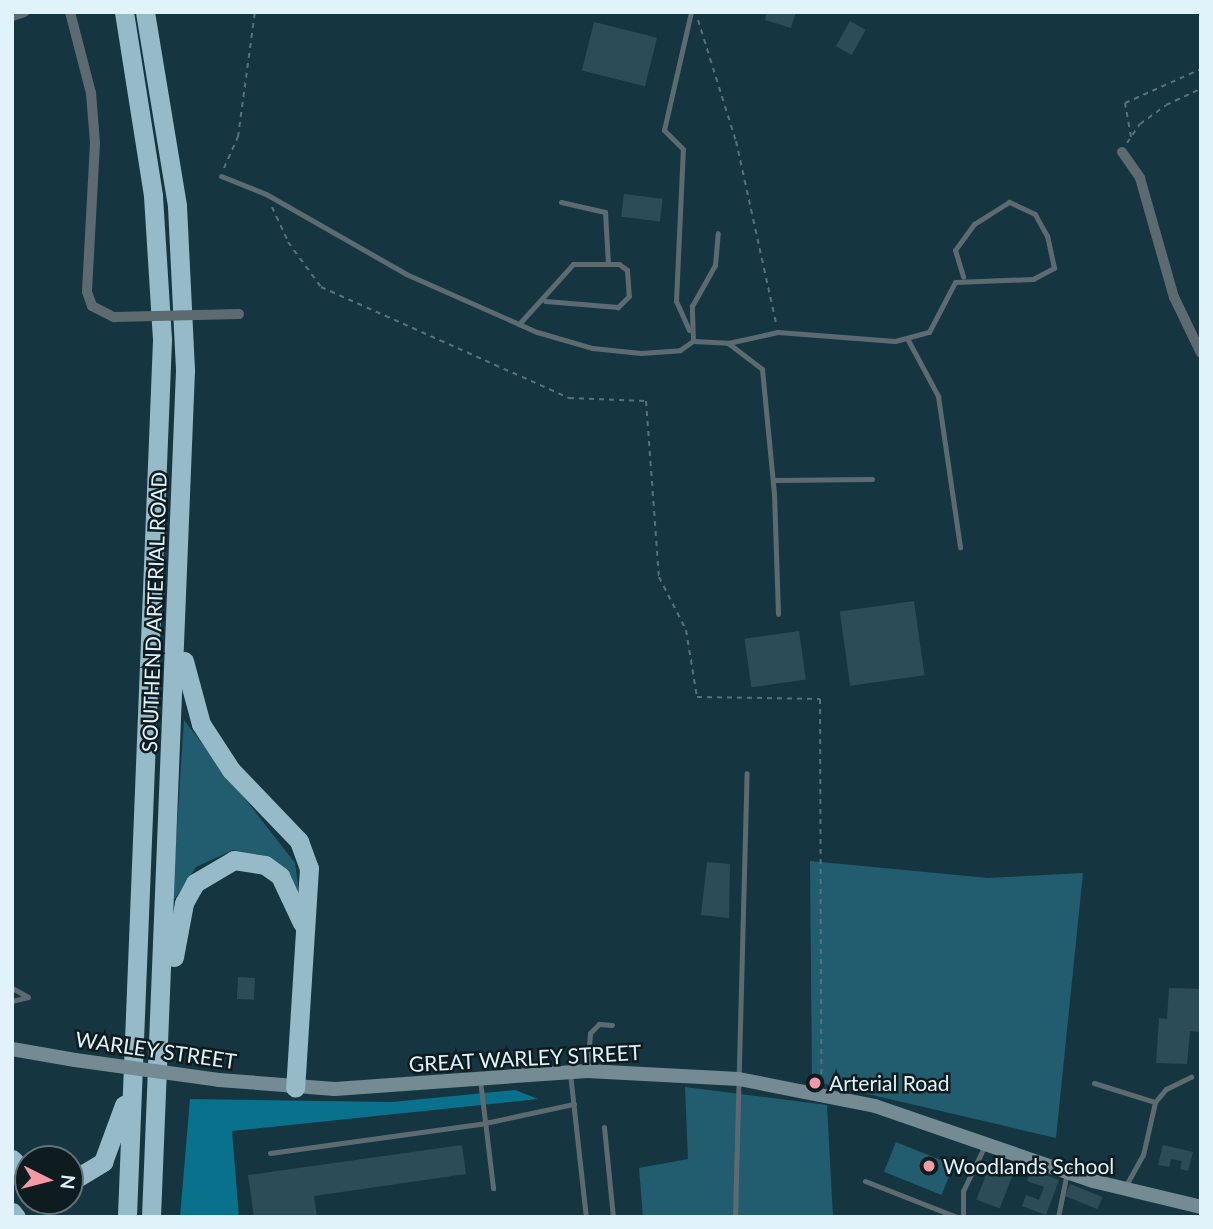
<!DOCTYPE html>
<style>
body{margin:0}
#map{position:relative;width:1213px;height:1229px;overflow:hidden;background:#153641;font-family:Lato,sans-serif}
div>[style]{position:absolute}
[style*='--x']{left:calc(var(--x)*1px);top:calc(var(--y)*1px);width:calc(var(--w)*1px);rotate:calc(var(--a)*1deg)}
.green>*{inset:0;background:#225d6f;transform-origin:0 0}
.forest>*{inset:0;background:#09718b}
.building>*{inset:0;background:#2c4d58;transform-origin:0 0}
.path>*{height:2px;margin-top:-1px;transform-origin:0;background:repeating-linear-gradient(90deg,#55717b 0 5px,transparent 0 10px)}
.lane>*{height:5px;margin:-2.5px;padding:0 2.5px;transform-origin:2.5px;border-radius:2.5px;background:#5d6b70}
.street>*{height:10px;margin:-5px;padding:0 5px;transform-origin:5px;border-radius:5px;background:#5d6b70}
.secondary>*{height:14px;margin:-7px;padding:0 7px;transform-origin:7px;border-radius:7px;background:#748b93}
.highway>*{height:19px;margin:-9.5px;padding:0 9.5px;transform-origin:9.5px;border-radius:9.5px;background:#96bac7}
.street-bridge>*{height:10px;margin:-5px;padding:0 5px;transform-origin:5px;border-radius:5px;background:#5d6b70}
.secondary-bridge>*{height:14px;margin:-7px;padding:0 7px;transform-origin:7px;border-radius:7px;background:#748b93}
.dots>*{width:19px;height:19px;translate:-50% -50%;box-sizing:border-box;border:4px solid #0e1c20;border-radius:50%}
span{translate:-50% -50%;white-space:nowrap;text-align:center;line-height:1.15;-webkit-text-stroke:5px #0e1c20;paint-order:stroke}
.street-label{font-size:21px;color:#e1f3fa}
.poi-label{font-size:21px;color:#e1f3fa}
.left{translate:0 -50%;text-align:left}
.frame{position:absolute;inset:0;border:14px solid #e1f3fa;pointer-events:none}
.north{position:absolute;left:14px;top:1145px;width:70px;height:70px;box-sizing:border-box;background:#0e1c20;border:2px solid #627277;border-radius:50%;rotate:96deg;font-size:19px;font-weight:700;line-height:28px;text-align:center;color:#e1f3fa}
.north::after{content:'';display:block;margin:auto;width:24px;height:32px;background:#f49aa6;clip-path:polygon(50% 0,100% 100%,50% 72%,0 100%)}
</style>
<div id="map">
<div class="green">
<i style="clip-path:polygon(184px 720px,295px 863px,299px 891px,267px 856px,233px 850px,196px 867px,172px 903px)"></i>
<i style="clip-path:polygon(810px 861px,988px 878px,1083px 873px,1056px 1138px,812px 1081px)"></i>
<i style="clip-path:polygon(685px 1087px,827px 1105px,833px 1217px,643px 1217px,639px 1168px,688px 1159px)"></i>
<i style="left:896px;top:1142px;width:62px;height:32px;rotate:22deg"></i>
</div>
<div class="forest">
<i style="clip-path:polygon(515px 1090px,538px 1099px,232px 1131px,239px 1217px,180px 1217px,190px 1099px,392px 1102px)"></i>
</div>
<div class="building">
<i style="clip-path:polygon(767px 12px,796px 12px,791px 28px,765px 20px)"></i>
<i style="left:850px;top:21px;width:18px;height:29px;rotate:29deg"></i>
<i style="left:594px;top:22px;width:65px;height:50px;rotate:14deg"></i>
<i style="left:624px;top:194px;width:39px;height:23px;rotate:7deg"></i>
<i style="left:914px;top:601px;width:75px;height:75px;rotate:82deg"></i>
<i style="left:799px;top:631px;width:49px;height:55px;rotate:82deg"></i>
<i style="clip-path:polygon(707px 862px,730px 864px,729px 918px,701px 915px)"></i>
<i style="left:238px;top:977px;width:17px;height:22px;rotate:3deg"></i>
<i style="clip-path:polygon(1169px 988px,1201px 989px,1201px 1032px,1190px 1031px,1187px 1064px,1156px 1063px,1159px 1018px,1167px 1019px)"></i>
<i style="clip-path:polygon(462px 1145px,466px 1174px,314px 1196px,317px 1217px,254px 1217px,248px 1175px)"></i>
<i style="clip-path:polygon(1163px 1145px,1193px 1152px,1188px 1171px,1180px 1169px,1182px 1161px,1171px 1159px,1169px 1167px,1158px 1165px)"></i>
<i style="left:990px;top:1164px;width:25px;height:38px;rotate:21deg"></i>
<i style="clip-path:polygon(1031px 1170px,1059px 1180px,1046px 1215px,1022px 1206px,1026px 1195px,1039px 1200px,1044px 1187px,1027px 1181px)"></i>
<i style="left:1070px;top:1184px;width:35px;height:13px;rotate:22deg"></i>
</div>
<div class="path">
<i style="--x:698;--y:20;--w:127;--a:72.6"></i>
<i style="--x:736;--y:141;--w:186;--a:77.6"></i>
<i style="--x:1131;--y:137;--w:35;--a:-100"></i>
<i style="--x:1125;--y:103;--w:83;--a:-24.1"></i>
<i style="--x:1127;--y:143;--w:23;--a:-56"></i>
<i style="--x:1140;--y:124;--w:32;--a:-36"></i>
<i style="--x:1166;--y:105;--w:38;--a:-25"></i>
<i style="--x:224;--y:168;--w:34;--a:-66"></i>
<i style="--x:238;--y:137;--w:126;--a:-82.3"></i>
<i style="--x:272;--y:207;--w:38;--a:65"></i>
<i style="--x:288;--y:242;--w:56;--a:53.7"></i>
<i style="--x:321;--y:287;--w:272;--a:24.1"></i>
<i style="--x:569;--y:398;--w:77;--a:2.2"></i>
<i style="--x:646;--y:401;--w:176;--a:85.8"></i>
<i style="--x:659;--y:577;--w:59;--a:63"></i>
<i style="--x:686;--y:630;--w:68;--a:80.7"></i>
<i style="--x:697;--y:697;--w:123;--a:0.9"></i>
<i style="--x:820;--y:699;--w:381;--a:89.8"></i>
</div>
<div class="lane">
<i style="--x:221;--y:176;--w:48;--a:21.8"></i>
<i style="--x:266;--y:194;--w:161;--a:29.7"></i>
<i style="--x:406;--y:274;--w:143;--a:23.9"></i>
<i style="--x:537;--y:332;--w:57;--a:16.2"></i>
<i style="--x:592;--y:348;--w:49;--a:5.8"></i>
<i style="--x:641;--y:353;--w:39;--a:-4"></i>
<i style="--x:680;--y:350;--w:16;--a:-35"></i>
<i style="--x:693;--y:341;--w:35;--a:-92"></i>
<i style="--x:692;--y:306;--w:47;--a:-60.7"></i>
<i style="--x:715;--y:265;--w:32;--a:-85"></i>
<i style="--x:561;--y:202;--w:45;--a:12.8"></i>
<i style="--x:605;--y:212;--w:52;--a:86.7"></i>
<i style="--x:519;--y:324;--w:81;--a:-48"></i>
<i style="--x:573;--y:264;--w:46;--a:0"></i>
<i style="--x:619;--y:264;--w:10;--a:37"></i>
<i style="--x:627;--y:270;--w:26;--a:86"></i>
<i style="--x:629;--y:296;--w:16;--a:135"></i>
<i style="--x:618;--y:307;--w:73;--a:-175.3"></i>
<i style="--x:689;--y:330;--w:32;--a:-114"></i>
<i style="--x:676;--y:301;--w:152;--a:-87.4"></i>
<i style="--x:683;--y:149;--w:27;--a:-135"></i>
<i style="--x:664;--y:130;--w:121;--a:-77.1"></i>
<i style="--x:908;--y:340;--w:64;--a:61.8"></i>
<i style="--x:938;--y:396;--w:153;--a:81.7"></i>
<i style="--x:693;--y:341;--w:35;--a:3"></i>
<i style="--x:728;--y:343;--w:43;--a:37.4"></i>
<i style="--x:762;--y:369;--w:125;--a:84.5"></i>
<i style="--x:774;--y:493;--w:121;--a:88.1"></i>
<i style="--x:728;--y:343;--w:51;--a:-12.4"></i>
<i style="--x:778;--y:332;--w:117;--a:4.4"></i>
<i style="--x:895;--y:341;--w:35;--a:-15"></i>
<i style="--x:929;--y:332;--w:56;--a:-62.5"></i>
<i style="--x:955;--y:282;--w:78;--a:-2.2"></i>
<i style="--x:1033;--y:279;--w:24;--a:-28"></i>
<i style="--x:1054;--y:268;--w:33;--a:-102"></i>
<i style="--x:1047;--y:236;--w:25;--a:-119"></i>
<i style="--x:1035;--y:214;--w:29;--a:-155"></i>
<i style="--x:1009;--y:202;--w:41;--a:147.8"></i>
<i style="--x:974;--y:224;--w:32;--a:126"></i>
<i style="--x:955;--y:250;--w:28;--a:73"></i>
<i style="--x:773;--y:480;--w:99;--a:-0.6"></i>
<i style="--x:12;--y:988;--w:18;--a:29"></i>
<i style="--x:28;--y:997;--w:16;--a:166"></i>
<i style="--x:587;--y:1068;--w:35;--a:-85"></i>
<i style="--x:590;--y:1033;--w:13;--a:-45"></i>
<i style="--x:599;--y:1024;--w:13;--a:4"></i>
<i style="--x:570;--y:1073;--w:145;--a:83.7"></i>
<i style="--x:480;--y:1080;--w:109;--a:83.1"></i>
<i style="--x:1094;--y:1083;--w:64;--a:17.3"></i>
<i style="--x:604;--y:1127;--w:90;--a:84.3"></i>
<i style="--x:270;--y:1153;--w:217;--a:-7.9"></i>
<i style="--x:485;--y:1123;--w:91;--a:-12.1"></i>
<i style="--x:865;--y:1181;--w:99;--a:21.4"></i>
<i style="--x:1125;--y:1187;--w:37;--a:-61"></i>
<i style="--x:1143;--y:1155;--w:54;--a:-77.2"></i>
<i style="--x:1155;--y:1102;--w:17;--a:-50"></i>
<i style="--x:1166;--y:1089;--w:28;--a:-26"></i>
<i style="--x:735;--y:1217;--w:444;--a:-88.5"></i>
<i style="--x:963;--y:1217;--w:26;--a:-90"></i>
<i style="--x:963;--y:1191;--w:51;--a:-64.4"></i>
<i style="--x:1058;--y:1217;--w:46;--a:-78.7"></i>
</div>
<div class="street">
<i style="--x:70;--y:12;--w:84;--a:75.5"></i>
<i style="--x:91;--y:93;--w:50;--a:85.4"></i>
<i style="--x:95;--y:143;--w:149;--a:93.1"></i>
<i style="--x:87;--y:292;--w:15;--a:70"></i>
<i style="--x:92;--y:306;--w:25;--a:27"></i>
<i style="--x:12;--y:16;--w:13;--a:-18"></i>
<i style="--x:1122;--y:152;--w:32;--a:55"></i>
<i style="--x:1140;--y:178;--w:124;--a:74.1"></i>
<i style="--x:1174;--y:297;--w:62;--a:64.3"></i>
</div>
<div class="secondary">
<i style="--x:12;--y:1049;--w:64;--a:9.9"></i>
<i style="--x:219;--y:1080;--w:116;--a:4.4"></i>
<i style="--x:335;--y:1089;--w:253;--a:-4.1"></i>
<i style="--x:587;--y:1071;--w:152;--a:3"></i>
<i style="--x:739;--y:1079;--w:139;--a:11.2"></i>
<i style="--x:875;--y:1106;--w:231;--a:19"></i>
<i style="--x:1093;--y:1181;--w:111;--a:13.5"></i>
</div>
<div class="highway">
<i style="--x:124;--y:12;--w:186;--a:81"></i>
<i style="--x:153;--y:196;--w:144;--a:86.4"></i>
<i style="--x:162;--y:340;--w:878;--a:92.29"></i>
<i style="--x:145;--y:12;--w:197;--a:80.6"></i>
<i style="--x:177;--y:206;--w:164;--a:87.2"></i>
<i style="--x:185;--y:370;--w:848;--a:92.3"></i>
<i style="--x:184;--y:661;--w:65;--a:74.9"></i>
<i style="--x:201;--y:724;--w:55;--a:56.9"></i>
<i style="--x:231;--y:770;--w:98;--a:46.2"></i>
<i style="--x:299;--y:841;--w:29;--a:70"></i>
<i style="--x:309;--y:868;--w:220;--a:93.6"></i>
<i style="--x:174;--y:957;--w:55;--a:-79.5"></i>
<i style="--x:184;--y:903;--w:23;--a:-61"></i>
<i style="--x:195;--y:883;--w:45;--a:-30.5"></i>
<i style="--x:234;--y:860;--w:31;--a:9"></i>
<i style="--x:265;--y:865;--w:19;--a:36"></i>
<i style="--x:280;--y:876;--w:52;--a:64.9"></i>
<i style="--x:12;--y:1159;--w:23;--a:47"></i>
<i style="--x:70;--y:1182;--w:39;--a:-31"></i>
<i style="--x:103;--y:1162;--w:61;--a:-69.8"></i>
<i style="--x:12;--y:1212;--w:6;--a:51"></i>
</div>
<div class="street-bridge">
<i style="--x:114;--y:317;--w:125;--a:-1.4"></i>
</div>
<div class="secondary-bridge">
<i style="--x:75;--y:1060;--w:145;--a:7.9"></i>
</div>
<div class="dots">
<i style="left:815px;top:1083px;background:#f49aa6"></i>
<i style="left:929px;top:1166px;background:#f49aa6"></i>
</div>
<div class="street-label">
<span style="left:154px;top:612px;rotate:-88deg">SOUTHEND ARTERIAL ROAD</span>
<span style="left:156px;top:1050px;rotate:8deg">WARLEY STREET</span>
<span style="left:525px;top:1058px;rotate:-3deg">GREAT WARLEY STREET</span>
</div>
<div class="poi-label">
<span class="left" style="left:829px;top:1083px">Arterial Road</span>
<span class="left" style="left:943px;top:1166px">Woodlands School</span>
</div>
<div class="frame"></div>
<div class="north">N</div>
</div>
